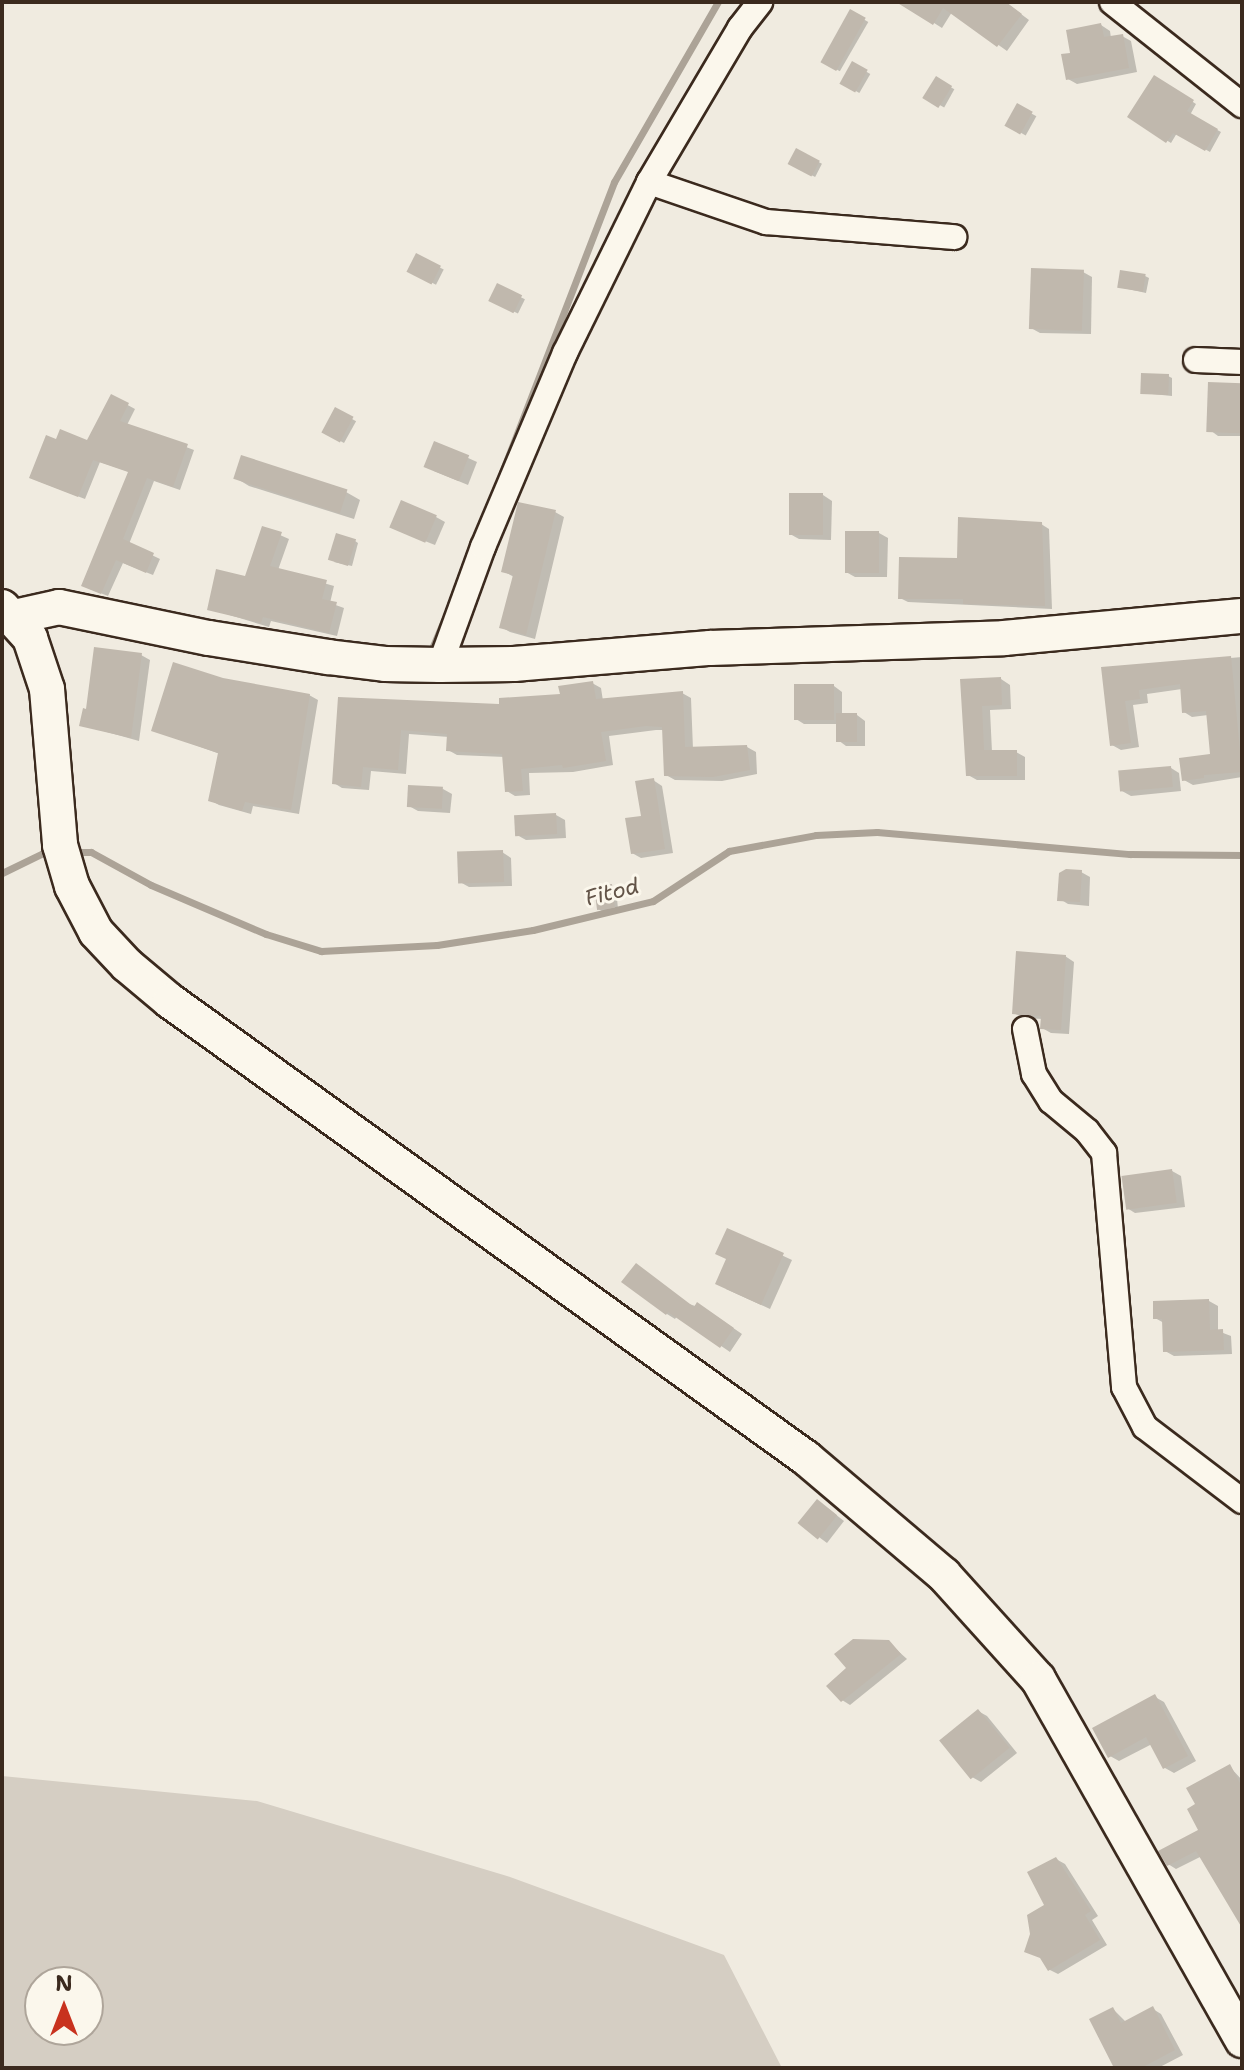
<!DOCTYPE html>
<style>
body{margin:0}
#map{position:relative;width:1244px;height:2070px;overflow:hidden;background:#f0ebe0;font-family:"Shantell Sans",sans-serif}
div>[style]{position:absolute}
[style*='--x']{left:calc(var(--x)*1px);top:calc(var(--y)*1px);width:calc(var(--w)*1px);rotate:calc(var(--a)*1deg)}
.green>*{inset:0;background:#d5cec3}
.shadow>*{inset:0;background:#0003;transform-origin:0 0}
.stream>*{height:7px;margin:-3.5px;padding:0 3.5px;transform-origin:3.5px;border-radius:3.5px;background:#aca397}
.building>*{inset:0;background:#c0b8ad;transform-origin:0 0}
.roads{filter:drop-shadow(2px 0 #3b2a1e) drop-shadow(-2px 0 #3b2a1e) drop-shadow(0 2px #3b2a1e) drop-shadow(0 -2px #3b2a1e)}
.street>*{height:24px;margin:-12px;padding:0 12px;transform-origin:12px;border-radius:12px;background:#fbf7ec}
.secondary>*{height:34px;margin:-17px;padding:0 17px;transform-origin:17px;border-radius:17px;background:#fbf7ec}
span{translate:-50% -50%;white-space:nowrap;text-align:center;line-height:1.15;-webkit-text-stroke:6px #fbf7ec;paint-order:stroke}
.water-label{font-size:22px;color:#635448;font-style:italic}
.frame{position:absolute;inset:0;border:4px solid #3b2a1e;pointer-events:none}
.north{position:absolute;left:24px;top:1966px;width:80px;height:80px;box-sizing:border-box;background:#fbf7ec;border:2px solid #aea59a;border-radius:50%;rotate:0deg;font-size:22px;font-weight:700;line-height:32px;text-align:center;color:#3b2a1e}
.north::after{content:'';display:block;margin:auto;width:28px;height:36px;background:#c8321e;clip-path:polygon(50% 0,100% 100%,50% 72%,0 100%)}
</style>
<div id="map">
<div class="green">
<i style="clip-path:polygon(evenodd,2px 1776px,257px 1801px,507px 1876px,724px 1955px,782px 2068px,2px 2068px,2px 1776px,40px 1982px,88px 1982px,88px 2030px,40px 2030px,40px 1982px)"></i>
</div>
<div class="shadow">
<i style="clip-path:polygon(921px 2px,1005px 2px,1029px 20px,1007px 51px,952px 12px,942px 28px,915px 11px)"></i>
<i style="left:851px;top:12px;width:20px;height:57px;rotate:30deg"></i>
<i style="clip-path:polygon(1101px 25px,1110px 31px,1111px 38px,1122px 36px,1131px 41px,1137px 72px,1077px 84px,1068px 79px,1072px 54px)"></i>
<i style="left:853px;top:64px;width:20px;height:22px;rotate:30deg"></i>
<i style="clip-path:polygon(1155px 77px,1196px 104px,1190px 115px,1221px 132px,1210px 152px,1177px 133px,1171px 143px,1129px 117px)"></i>
<i style="left:936px;top:79px;width:21px;height:21px;rotate:29deg"></i>
<i style="left:1018px;top:106px;width:21px;height:22px;rotate:29deg"></i>
<i style="left:797px;top:151px;width:28px;height:15px;rotate:27deg"></i>
<i style="left:417px;top:256px;width:30px;height:17px;rotate:27deg"></i>
<i style="clip-path:polygon(1083px 272px,1092px 277px,1091px 334px,1040px 333px,1031px 328px)"></i>
<i style="clip-path:polygon(1145px 276px,1149px 278px,1146px 293px,1119px 287px)"></i>
<i style="left:498px;top:286px;width:30px;height:16px;rotate:26deg"></i>
<i style="clip-path:polygon(1168px 376px,1172px 378px,1172px 396px,1142px 393px)"></i>
<i style="clip-path:polygon(1242px 385px,1242px 436px,1218px 436px,1210px 430px)"></i>
<i style="clip-path:polygon(111px 396px,135px 409px,127px 425px,194px 450px,180px 490px,154px 481px,129px 544px,160px 559px,153px 575px,123px 563px,108px 596px,90px 589px,130px 472px,100px 462px,85px 499px,38px 481px,57px 442px,88px 442px)"></i>
<i style="left:336px;top:410px;width:23px;height:25px;rotate:29deg"></i>
<i style="clip-path:polygon(435px 443px,477px 462px,468px 485px,434px 471px)"></i>
<i style="clip-path:polygon(236px 478px,346px 492px,360px 500px,354px 519px,249px 486px)"></i>
<i style="clip-path:polygon(823px 495px,832px 501px,831px 540px,799px 539px,790px 534px)"></i>
<i style="clip-path:polygon(555px 512px,564px 517px,535px 639px,510px 632px,501px 627px,514px 577px,503px 571px)"></i>
<i style="clip-path:polygon(436px 517px,445px 522px,435px 545px,402px 532px)"></i>
<i style="clip-path:polygon(1041px 524px,1049px 529px,1052px 609px,908px 602px,900px 598px,959px 560px)"></i>
<i style="clip-path:polygon(264px 528px,289px 539px,278px 570px,334px 586px,330px 603px,344px 608px,337px 636px,271px 621px,269px 627px,210px 609px,246px 578px)"></i>
<i style="clip-path:polygon(879px 533px,888px 538px,887px 577px,855px 577px,846px 572px)"></i>
<i style="clip-path:polygon(355px 541px,358px 543px,352px 566px,334px 562px)"></i>
<i style="clip-path:polygon(141px 655px,150px 660px,139px 741px,82px 725px)"></i>
<i style="clip-path:polygon(1242px 657px,1242px 777px,1193px 785px,1184px 780px,1212px 756px,1208px 715px,1192px 717px,1184px 712px,1182px 689px,1147px 694px,1148px 703px,1133px 705px,1139px 747px,1121px 750px,1112px 745px,1103px 669px)"></i>
<i style="clip-path:polygon(1001px 679px,1010px 685px,1011px 709px,990px 710px,992px 752px,1016px 752px,1025px 757px,1025px 780px,977px 780px,968px 775px,962px 681px)"></i>
<i style="clip-path:polygon(222px 680px,309px 695px,318px 700px,299px 814px,253px 806px,251px 814px,219px 805px,210px 800px,220px 754px,154px 730px)"></i>
<i style="clip-path:polygon(592px 683px,601px 688px,603px 701px,682px 693px,691px 698px,693px 749px,747px 747px,756px 752px,757px 774px,722px 781px,675px 780px,666px 775px,664px 730px,656px 730px,609px 736px,613px 765px,573px 772px,529px 773px,530px 795px,515px 796px,507px 791px,505px 757px,457px 755px,448px 750px,449px 737px,409px 734px,406px 774px,371px 771px,369px 790px,342px 788px,334px 783px,340px 699px,501px 706px,562px 696px)"></i>
<i style="clip-path:polygon(834px 686px,842px 692px,842px 715px,857px 715px,865px 721px,865px 746px,846px 746px,838px 740px,838px 724px,804px 724px,796px 719px)"></i>
<i style="clip-path:polygon(1171px 768px,1179px 773px,1181px 791px,1131px 796px,1122px 791px)"></i>
<i style="clip-path:polygon(653px 780px,662px 786px,673px 853px,641px 858px,632px 853px)"></i>
<i style="clip-path:polygon(443px 789px,452px 794px,450px 813px,418px 811px,409px 806px)"></i>
<i style="clip-path:polygon(556px 815px,565px 820px,566px 838px,526px 840px,517px 835px)"></i>
<i style="clip-path:polygon(502px 852px,511px 858px,512px 886px,469px 887px,460px 882px)"></i>
<i style="clip-path:polygon(1081px 872px,1090px 877px,1089px 906px,1068px 904px,1060px 899px)"></i>
<i style="clip-path:polygon(612px 886px,616px 888px,618px 909px,602px 911px,598px 909px)"></i>
<i style="clip-path:polygon(1065px 956px,1074px 962px,1069px 1034px,1051px 1033px,1042px 1028px,1043px 1019px,1023px 1018px,1014px 1013px)"></i>
<i style="clip-path:polygon(1172px 1171px,1181px 1176px,1185px 1207px,1135px 1213px,1127px 1208px)"></i>
<i style="clip-path:polygon(728px 1230px,792px 1260px,770px 1309px,726px 1289px)"></i>
<i style="clip-path:polygon(624px 1282px,707px 1310px,742px 1334px,730px 1352px,677px 1316px,675px 1319px,667px 1314px)"></i>
<i style="clip-path:polygon(1209px 1301px,1218px 1306px,1218px 1331px,1231px 1336px,1232px 1354px,1174px 1356px,1165px 1351px,1164px 1323px,1155px 1318px)"></i>
<i style="clip-path:polygon(826px 1507px,844px 1521px,827px 1543px,800px 1523px)"></i>
<i style="clip-path:polygon(888px 1642px,907px 1659px,850px 1705px,842px 1700px)"></i>
<i style="clip-path:polygon(1155px 1697px,1164px 1702px,1196px 1761px,1174px 1773px,1165px 1768px,1152px 1744px,1119px 1761px,1110px 1756px)"></i>
<i style="clip-path:polygon(978px 1711px,987px 1716px,1017px 1753px,981px 1782px,972px 1777px)"></i>
<i style="clip-path:polygon(1230px 1767px,1242px 1780px,1242px 1918px,1202px 1856px,1176px 1869px,1168px 1864px,1201px 1831px,1198px 1805px)"></i>
<i style="clip-path:polygon(1056px 1859px,1065px 1864px,1098px 1916px,1092px 1920px,1107px 1945px,1058px 1974px,1050px 1970px,1047px 1906px)"></i>
<i style="clip-path:polygon(1113px 2009px,1126px 2022px,1153px 2009px,1161px 2014px,1183px 2055px,1158px 2068px,1117px 2068px)"></i>
</div>
<div class="stream">
<i style="--x:501;--y:475;--w:314;--a:-68.9"></i>
<i style="--x:614;--y:182;--w:208;--a:-60"></i>
<i style="--x:430;--y:653;--w:36;--a:-67"></i>
<i style="--x:72;--y:852;--w:19;--a:0"></i>
<i style="--x:91;--y:852;--w:68;--a:28.8"></i>
<i style="--x:151;--y:885;--w:125;--a:23.1"></i>
<i style="--x:266;--y:934;--w:58;--a:17.2"></i>
<i style="--x:321;--y:951;--w:116;--a:-3"></i>
<i style="--x:437;--y:945;--w:97;--a:-8.9"></i>
<i style="--x:533;--y:930;--w:123;--a:-13.6"></i>
<i style="--x:653;--y:901;--w:91;--a:-33.3"></i>
<i style="--x:729;--y:851;--w:88;--a:-10.4"></i>
<i style="--x:816;--y:835;--w:61;--a:-2.8"></i>
<i style="--x:877;--y:832;--w:254;--a:5"></i>
<i style="--x:1130;--y:854;--w:112;--a:0.5"></i>
<i style="--x:2;--y:873;--w:46;--a:-26"></i>
<i style="--x:43;--y:853;--w:8;--a:0"></i>
</div>
<div class="building">
<i style="clip-path:polygon(896px 2px,1006px 2px,1022px 14px,997px 47px,943px 8px,933px 25px)"></i>
<i style="left:850px;top:9px;width:18px;height:61px;rotate:29deg"></i>
<i style="clip-path:polygon(1101px 23px,1104px 37px,1123px 34px,1129px 68px,1066px 80px,1061px 54px,1070px 53px,1066px 30px)"></i>
<i style="left:852px;top:61px;width:18px;height:26px;rotate:29deg"></i>
<i style="clip-path:polygon(1154px 75px,1194px 100px,1187px 111px,1218px 129px,1205px 151px,1173px 133px,1166px 143px,1127px 117px)"></i>
<i style="left:936px;top:76px;width:19px;height:26px;rotate:32deg"></i>
<i style="left:1017px;top:103px;width:18px;height:26px;rotate:29deg"></i>
<i style="left:796px;top:148px;width:27px;height:18px;rotate:28deg"></i>
<i style="left:416px;top:253px;width:28px;height:21px;rotate:27deg"></i>
<i style="left:1031px;top:268px;width:53px;height:61px;rotate:2deg"></i>
<i style="left:1120px;top:270px;width:26px;height:18px;rotate:9deg"></i>
<i style="left:497px;top:283px;width:28px;height:20px;rotate:26deg"></i>
<i style="left:1141px;top:373px;width:28px;height:21px;rotate:2deg"></i>
<i style="left:1208px;top:382px;width:34px;height:50px;rotate:2deg"></i>
<i style="clip-path:polygon(111px 394px,129px 403px,120px 421px,188px 444px,173px 487px,147px 478px,123px 539px,154px 553px,146px 573px,116px 560px,101px 594px,81px 586px,128px 472px,93px 460px,78px 497px,29px 478px,46px 435px,56px 439px,60px 429px,87px 440px)"></i>
<i style="left:335px;top:407px;width:21px;height:29px;rotate:28deg"></i>
<i style="left:434px;top:441px;width:38px;height:28px;rotate:22deg"></i>
<i style="left:241px;top:455px;width:112px;height:25px;rotate:18deg"></i>
<i style="left:789px;top:493px;width:34px;height:42px"></i>
<i style="left:401px;top:500px;width:39px;height:30px;rotate:23deg"></i>
<i style="clip-path:polygon(518px 502px,556px 510px,526px 635px,499px 628px,513px 575px,501px 572px)"></i>
<i style="clip-path:polygon(958px 517px,1042px 522px,1045px 606px,963px 604px,963px 599px,898px 599px,899px 557px,957px 558px)"></i>
<i style="clip-path:polygon(262px 526px,282px 532px,270px 566px,327px 580px,322px 599px,337px 602px,329px 633px,263px 617px,261px 623px,207px 610px,216px 569px,245px 576px)"></i>
<i style="left:845px;top:531px;width:34px;height:42px"></i>
<i style="left:336px;top:533px;width:21px;height:28px;rotate:17deg"></i>
<i style="clip-path:polygon(94px 647px,142px 653px,131px 738px,79px 726px,83px 708px,86px 709px)"></i>
<i style="clip-path:polygon(1231px 656px,1242px 772px,1204px 775px,1204px 778px,1182px 781px,1179px 758px,1210px 754px,1206px 711px,1182px 713px,1180px 684px,1139px 690px,1140px 699px,1125px 701px,1131px 743px,1110px 746px,1101px 667px)"></i>
<i style="clip-path:polygon(173px 662px,223px 678px,310px 694px,291px 810px,245px 802px,242px 811px,208px 801px,218px 753px,151px 731px)"></i>
<i style="clip-path:polygon(1001px 677px,1002px 705px,982px 706px,984px 750px,1017px 750px,1017px 776px,966px 776px,960px 679px)"></i>
<i style="clip-path:polygon(593px 681px,596px 699px,683px 691px,685px 747px,747px 745px,750px 770px,713px 777px,664px 776px,662px 727px,646px 726px,601px 732px,606px 761px,563px 768px,562px 765px,521px 769px,523px 791px,505px 792px,502px 754px,446px 751px,447px 734px,401px 730px,398px 770px,363px 767px,361px 787px,332px 784px,338px 697px,499px 704px,499px 698px,560px 694px,558px 686px)"></i>
<i style="left:794px;top:684px;width:40px;height:36px"></i>
<i style="left:836px;top:713px;width:21px;height:29px"></i>
<i style="left:1171px;top:766px;width:21px;height:53px;rotate:85deg"></i>
<i style="clip-path:polygon(654px 778px,665px 849px,631px 854px,625px 818px,641px 816px,635px 781px)"></i>
<i style="left:408px;top:785px;width:35px;height:22px;rotate:3deg"></i>
<i style="left:556px;top:813px;width:21px;height:42px;rotate:87deg"></i>
<i style="left:503px;top:850px;width:32px;height:46px;rotate:88deg"></i>
<i style="clip-path:polygon(1066px 869px,1082px 870px,1080px 902px,1057px 901px,1059px 873px)"></i>
<i style="left:612px;top:884px;width:24px;height:18px;rotate:83deg"></i>
<i style="clip-path:polygon(1016px 951px,1066px 955px,1061px 1030px,1040px 1029px,1041px 1016px,1012px 1014px)"></i>
<i style="left:1172px;top:1169px;width:34px;height:51px;rotate:82deg"></i>
<i style="clip-path:polygon(727px 1228px,784px 1253px,761px 1305px,715px 1284px,726px 1259px,715px 1254px)"></i>
<i style="clip-path:polygon(636px 1263px,694px 1307px,697px 1302px,734px 1328px,720px 1348px,668px 1312px,666px 1315px,621px 1282px)"></i>
<i style="clip-path:polygon(1209px 1299px,1210px 1330px,1223px 1329px,1224px 1350px,1163px 1352px,1162px 1319px,1153px 1319px,1153px 1301px)"></i>
<i style="left:817px;top:1499px;width:26px;height:31px;rotate:39deg"></i>
<i style="clip-path:polygon(853px 1639px,889px 1640px,901px 1654px,841px 1702px,826px 1686px,846px 1668px,834px 1654px)"></i>
<i style="clip-path:polygon(1155px 1694px,1188px 1756px,1163px 1769px,1146px 1737px,1108px 1758px,1092px 1728px)"></i>
<i style="left:978px;top:1709px;width:50px;height:50px;rotate:51deg"></i>
<i style="clip-path:polygon(1230px 1764px,1242px 1787px,1242px 1928px,1196px 1851px,1167px 1866px,1158px 1851px,1198px 1830px,1187px 1809px,1195px 1804px,1186px 1788px)"></i>
<i style="clip-path:polygon(1056px 1857px,1091px 1911px,1085px 1915px,1100px 1940px,1048px 1971px,1040px 1958px,1024px 1952px,1030px 1934px,1027px 1915px,1044px 1905px,1027px 1872px)"></i>
<i style="clip-path:polygon(1153px 2006px,1175px 2050px,1141px 2068px,1114px 2068px,1089px 2019px,1113px 2007px,1121px 2023px)"></i>
</div>
<div class="roads">
<div class="street">
<i style="--x:1112;--y:2;--w:166;--a:38.4"></i>
<i style="--x:649;--y:182;--w:124;--a:18.9"></i>
<i style="--x:766;--y:222;--w:189;--a:4.6"></i>
<i style="--x:1196;--y:360;--w:46;--a:2.5"></i>
<i style="--x:440;--y:665;--w:126;--a:-70"></i>
<i style="--x:483;--y:547;--w:211;--a:-67.1"></i>
<i style="--x:565;--y:353;--w:191;--a:-63.8"></i>
<i style="--x:649;--y:182;--w:179;--a:-59.4"></i>
<i style="--x:740;--y:28;--w:33;--a:-52"></i>
<i style="--x:1025;--y:1029;--w:46;--a:78.7"></i>
<i style="--x:1034;--y:1074;--w:32;--a:58"></i>
<i style="--x:1051;--y:1101;--w:47;--a:39.8"></i>
<i style="--x:1087;--y:1131;--w:28;--a:52"></i>
<i style="--x:1104;--y:1153;--w:235;--a:85.1"></i>
<i style="--x:1124;--y:1387;--w:45;--a:62.3"></i>
<i style="--x:1145;--y:1427;--w:122;--a:37.3"></i>
</div>
<div class="secondary">
<i style="--x:2;--y:607;--w:42;--a:47.9"></i>
<i style="--x:30;--y:638;--w:54;--a:71.6"></i>
<i style="--x:47;--y:689;--w:157;--a:85.2"></i>
<i style="--x:60;--y:845;--w:43;--a:73.7"></i>
<i style="--x:72;--y:886;--w:52;--a:62.4"></i>
<i style="--x:96;--y:932;--w:45;--a:46.8"></i>
<i style="--x:127;--y:965;--w:56;--a:39.9"></i>
<i style="--x:170;--y:1001;--w:783;--a:35.7"></i>
<i style="--x:806;--y:1458;--w:181;--a:40.3"></i>
<i style="--x:944;--y:1575;--w:140;--a:47.9"></i>
<i style="--x:1038;--y:1679;--w:415;--a:60.5"></i>
<i style="--x:14;--y:617;--w:46;--a:-12.5"></i>
<i style="--x:59;--y:607;--w:153;--a:11.7"></i>
<i style="--x:209;--y:638;--w:121;--a:9.1"></i>
<i style="--x:328;--y:657;--w:57;--a:7"></i>
<i style="--x:385;--y:664;--w:55;--a:1"></i>
<i style="--x:440;--y:665;--w:74;--a:-0.8"></i>
<i style="--x:514;--y:664;--w:197;--a:-4.7"></i>
<i style="--x:710;--y:648;--w:294;--a:-1.9"></i>
<i style="--x:1004;--y:638;--w:239;--a:-5.3"></i>
</div>
</div>
<div class="water-label">
<span style="left:612px;top:892px;rotate:-14deg">Fitod</span>
</div>
<div class="frame"></div>
<div class="north">N</div>
</div>
